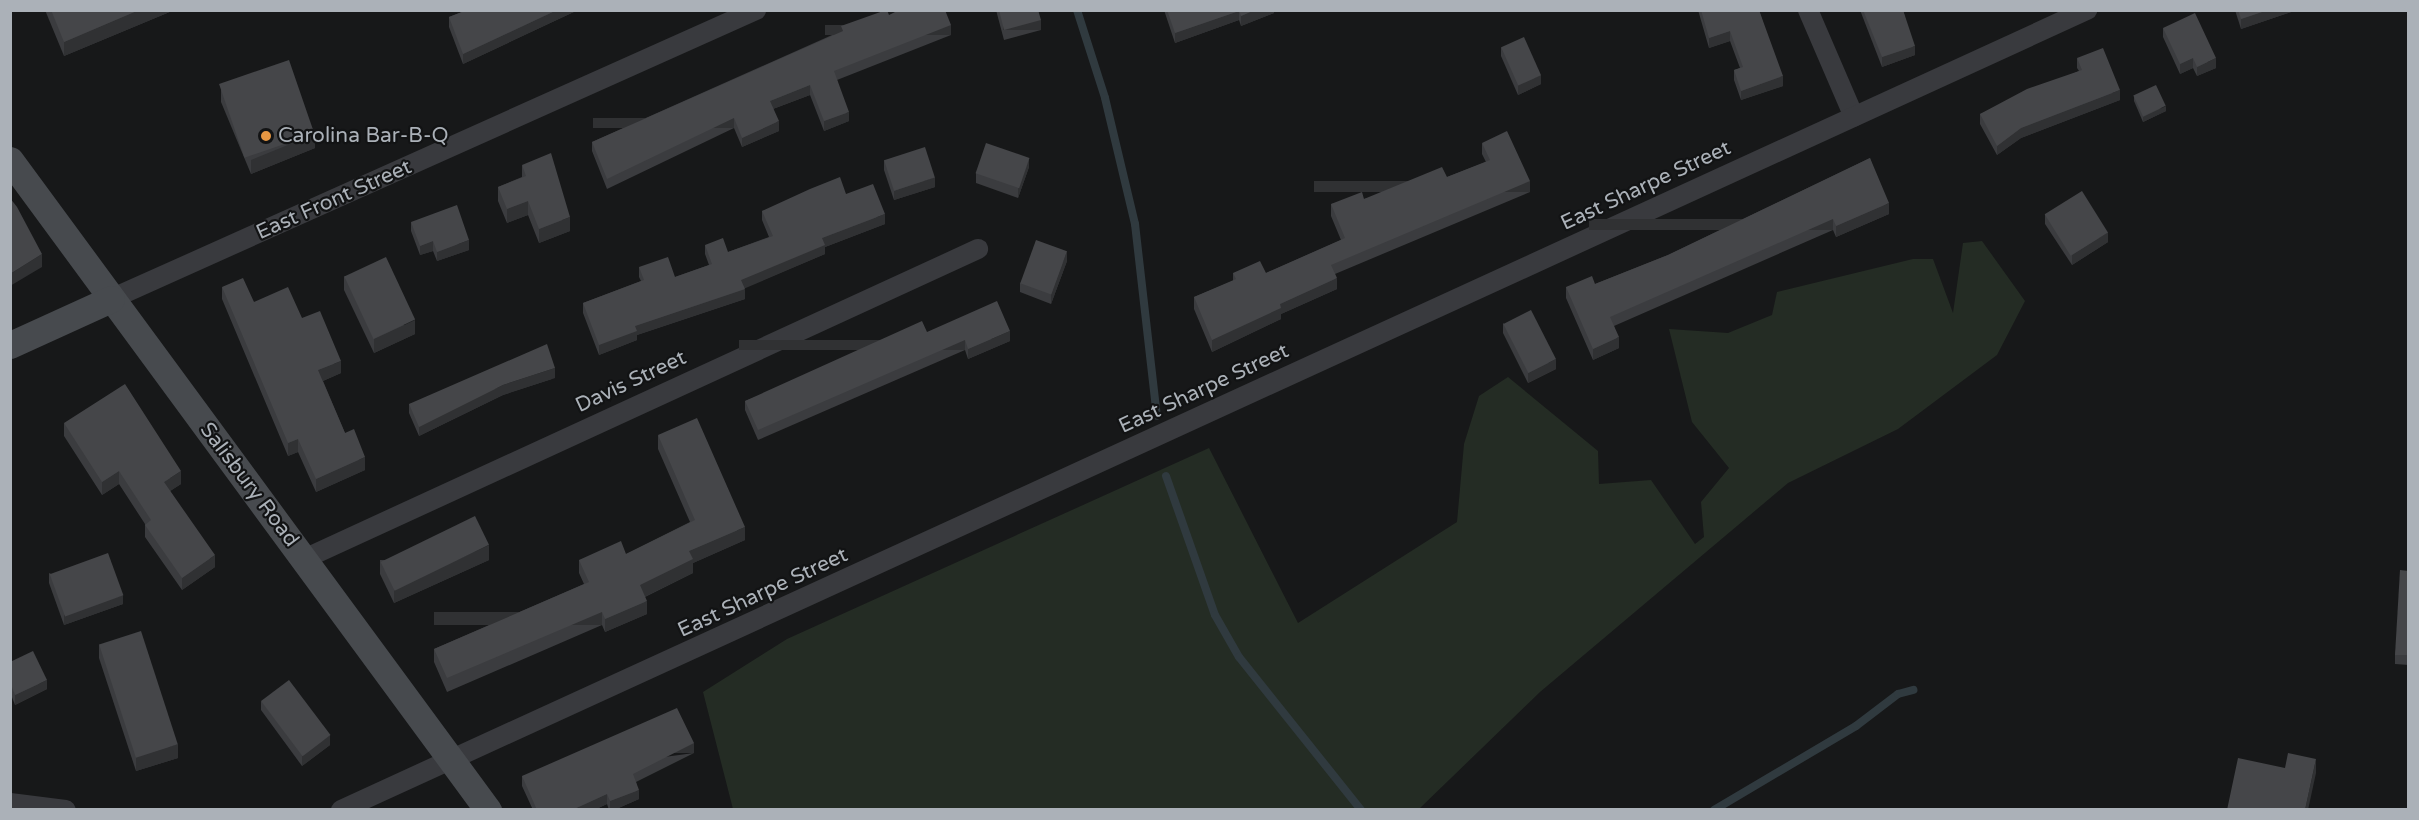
<!DOCTYPE html>
<style>
body{margin:0}
#map{position:relative;width:2419px;height:820px;overflow:hidden;background:#171819;font-family:"Varela Round",sans-serif}
div>[style]{position:absolute}
[style*='--x']{left:calc(var(--x)*1px);top:calc(var(--y)*1px);width:calc(var(--w)*1px);rotate:calc(var(--a)*1deg)}
.green>*{inset:0;background:#242c24}
.stream>*{height:8px;margin:-4px;padding:0 4px;transform-origin:4px;border-radius:4px;background:#303a3f}
.street>*{height:20px;margin:-10px;padding:0 10px;transform-origin:10px;border-radius:10px;background:#393a3e}
.secondary>*{height:27px;margin:-13.5px;padding:0 13.5px;transform-origin:13.5px;border-radius:13.5px;background:#474a4e}
.wall>*{inset:0;background:#3b3c3f}
.shaded-wall>*{inset:0;background:#303133;transform-origin:0 0}
.building>*{inset:0;background:#454649;transform-origin:0 0}
.dots>*{width:16px;height:16px;translate:-50% -50%;box-sizing:border-box;border:3px solid #121314;border-radius:50%}
span{translate:-50% -50%;white-space:nowrap;text-align:center;line-height:1.15;-webkit-text-stroke:4.5px #121314;paint-order:stroke}
.poi-label{font-size:21px;color:#abb1b8}
.left{translate:0 -50%;text-align:left}
.street-label{font-size:21px;color:#abb1b8}
.frame{position:absolute;inset:0;border:12px solid #abb1b8;pointer-events:none}
</style>
<div id="map">
<div class="green">
<i style="clip-path:polygon(1982px 241px,2025px 301px,1997px 355px,1898px 429px,1788px 483px,1540px 692px,1419px 809px,733px 809px,703px 692px,787px 639px,1209px 448px,1298px 623px,1457px 522px,1464px 444px,1479px 396px,1508px 377px,1598px 451px,1599px 484px,1651px 480px,1695px 544px,1704px 537px,1701px 502px,1729px 468px,1692px 422px,1669px 329px,1728px 333px,1772px 315px,1777px 292px,1913px 259px,1933px 259px,1953px 313px,1963px 243px)"></i>
</div>
<div class="stream">
<i style="--x:1077;--y:10;--w:92;--a:72.3"></i>
<i style="--x:1105;--y:98;--w:130;--a:76.6"></i>
<i style="--x:1135;--y:224;--w:193;--a:83.5"></i>
<i style="--x:1166;--y:476;--w:147;--a:70.6"></i>
<i style="--x:1215;--y:615;--w:48;--a:60.3"></i>
<i style="--x:1239;--y:657;--w:196;--a:51.4"></i>
<i style="--x:1714;--y:810;--w:165;--a:-30.6"></i>
<i style="--x:1856;--y:726;--w:53;--a:-37.3"></i>
<i style="--x:1898;--y:694;--w:16;--a:-15"></i>
</div>
<div class="street">
<i style="--x:1808;--y:10;--w:116;--a:66.7"></i>
<i style="--x:111;--y:299;--w:707;--a:-24.14"></i>
<i style="--x:304;--y:559;--w:742;--a:-24.7"></i>
<i style="--x:10;--y:803;--w:56;--a:7.1"></i>
<i style="--x:341;--y:810;--w:1921;--a:-24.62"></i>
</div>
<div class="secondary">
<i style="--x:10;--y:160;--w:807;--a:53.67"></i>
<i style="--x:10;--y:345;--w:111;--a:-24.5"></i>
</div>
<div class="wall">
<i style="clip-path:polygon(45px 10px,172px 10px,172px 11px,64px 56px)"></i>
<i style="clip-path:polygon(467px 10px,578px 10px,463px 64px,449px 27px,449px 17px)"></i>
<i style="clip-path:polygon(996px 10px,1038px 10px,1041px 30px,1004px 40px)"></i>
<i style="clip-path:polygon(1164px 10px,1274px 10px,1274px 13px,1241px 26px,1239px 20px,1175px 43px)"></i>
<i style="clip-path:polygon(1698px 10px,1759px 10px,1783px 86px,1741px 100px,1734px 80px,1734px 70px,1740px 68px,1730px 41px,1709px 48px)"></i>
<i style="clip-path:polygon(1860px 10px,1903px 10px,1915px 55px,1882px 67px)"></i>
<i style="clip-path:polygon(2235px 10px,2297px 10px,2241px 29px)"></i>
<i style="clip-path:polygon(889px 15px,951px 35px,837px 80px,849px 121px,824px 131px,810px 95px,773px 109px,779px 131px,742px 147px,734px 128px,607px 189px,592px 151px,592px 142px,841px 31px,841px 26px)"></i>
<i style="clip-path:polygon(2163px 28px,2216px 68px,2197px 76px,2193px 68px,2180px 74px,2163px 37px)"></i>
<i style="clip-path:polygon(1501px 47px,1541px 84px,1518px 95px,1501px 56px)"></i>
<i style="clip-path:polygon(2077px 58px,2120px 100px,2021px 138px,1997px 155px,1980px 124px,1980px 114px,2079px 71px,2077px 68px)"></i>
<i style="clip-path:polygon(221px 88px,315px 148px,251px 174px,221px 102px)"></i>
<i style="clip-path:polygon(2134px 96px,2166px 111px,2143px 122px,2134px 101px)"></i>
<i style="clip-path:polygon(1482px 143px,1530px 192px,1335px 274px,1337px 289px,1281px 314px,1281px 319px,1212px 352px,1194px 309px,1194px 297px,1233px 281px,1233px 273px,1266px 273px,1341px 240px,1331px 216px,1331px 204px,1364px 199px,1447px 177px,1486px 162px,1482px 154px)"></i>
<i style="clip-path:polygon(1870px 158px,1889px 214px,1836px 237px,1833px 230px,1614px 326px,1619px 348px,1593px 360px,1566px 298px,1566px 287px,1595px 284px,1668px 255px)"></i>
<i style="clip-path:polygon(884px 160px,935px 187px,894px 200px,884px 170px)"></i>
<i style="clip-path:polygon(522px 165px,570px 231px,539px 243px,528px 215px,507px 223px,498px 201px,498px 187px,522px 177px)"></i>
<i style="clip-path:polygon(1029px 167px,1018px 198px,976px 183px,976px 173px)"></i>
<i style="clip-path:polygon(846px 194px,885px 224px,825px 247px,825px 254px,744px 288px,745px 299px,637px 335px,637px 340px,599px 355px,583px 313px,583px 303px,641px 281px,639px 277px,639px 267px,675px 277px,709px 265px,705px 254px,705px 245px,728px 252px,769px 237px,762px 220px,762px 211px)"></i>
<i style="clip-path:polygon(2045px 214px,2108px 242px,2072px 265px,2045px 224px)"></i>
<i style="clip-path:polygon(411px 222px,469px 250px,437px 261px,433px 251px,420px 255px,411px 231px)"></i>
<i style="clip-path:polygon(1067px 261px,1051px 304px,1020px 292px,1020px 283px)"></i>
<i style="clip-path:polygon(344px 276px,415px 334px,374px 353px,344px 290px)"></i>
<i style="clip-path:polygon(222px 287px,254px 302px,302px 318px,341px 373px,323px 381px,345px 433px,365px 470px,316px 492px,298px 452px,288px 456px,222px 299px)"></i>
<i style="clip-path:polygon(1503px 323px,1556px 369px,1528px 383px,1503px 333px)"></i>
<i style="clip-path:polygon(927px 332px,1010px 341px,968px 359px,965px 350px,758px 440px,745px 410px,745px 401px)"></i>
<i style="clip-path:polygon(555px 378px,503px 395px,419px 436px,409px 413px,409px 404px)"></i>
<i style="clip-path:polygon(64px 423px,181px 484px,170px 491px,215px 567px,182px 590px,145px 537px,145px 524px,119px 484px,102px 495px,64px 436px)"></i>
<i style="clip-path:polygon(658px 435px,745px 540px,693px 563px,693px 573px,645px 597px,647px 614px,605px 632px,602px 625px,447px 692px,434px 662px,434px 649px,584px 584px,579px 573px,579px 560px,626px 554px,690px 522px,658px 449px)"></i>
<i style="clip-path:polygon(380px 560px,489px 560px,394px 603px,380px 574px)"></i>
<i style="clip-path:polygon(2409px 571px,2409px 665px,2395px 664px,2395px 655px)"></i>
<i style="clip-path:polygon(49px 573px,123px 604px,64px 625px,49px 583px)"></i>
<i style="clip-path:polygon(99px 644px,178px 758px,136px 771px,99px 658px)"></i>
<i style="clip-path:polygon(10px 662px,47px 689px,15px 705px,10px 692px)"></i>
<i style="clip-path:polygon(261px 701px,330px 745px,302px 766px,261px 710px)"></i>
<i style="clip-path:polygon(694px 753px,636px 782px,639px 799px,614px 810px,609px 810px,607px 804px,594px 810px,533px 810px,522px 786px,522px 776px)"></i>
</div>
<div class="shaded-wall">
<i style="clip-path:polygon(139px 10px,172px 11px,64px 56px,64px 42px)"></i>
<i style="clip-path:polygon(557px 10px,578px 10px,463px 64px,463px 54px)"></i>
<i style="clip-path:polygon(1255px 10px,1274px 10px,1274px 13px,1241px 26px,1241px 16px)"></i>
<i style="clip-path:polygon(2268px 10px,2297px 10px,2241px 29px,2241px 19px)"></i>
<i style="clip-path:polygon(1239px 11px,1239px 20px,1175px 43px,1175px 33px)"></i>
<i style="left:1041px;top:20px;width:10px;height:38px;rotate:90deg"></i>
<i style="left:951px;top:25px;width:10px;height:126px;rotate:90deg"></i>
<i style="clip-path:polygon(1730px 31px,1730px 41px,1709px 48px,1709px 38px)"></i>
<i style="clip-path:polygon(1915px 46px,1915px 55px,1882px 67px,1882px 57px)"></i>
<i style="clip-path:polygon(2193px 58px,2193px 68px,2180px 74px,2180px 64px)"></i>
<i style="clip-path:polygon(2216px 58px,2216px 68px,2197px 76px,2197px 67px)"></i>
<i style="clip-path:polygon(1541px 75px,1541px 84px,1518px 95px,1518px 85px)"></i>
<i style="clip-path:polygon(1783px 76px,1783px 86px,1741px 100px,1741px 91px)"></i>
<i style="clip-path:polygon(810px 85px,810px 95px,770px 110px,770px 101px)"></i>
<i style="clip-path:polygon(2120px 90px,2120px 100px,2021px 138px,1997px 155px,1997px 146px,2021px 128px)"></i>
<i style="clip-path:polygon(2166px 106px,2166px 111px,2143px 122px,2143px 117px)"></i>
<i style="clip-path:polygon(849px 112px,849px 121px,824px 131px,824px 121px)"></i>
<i style="left:734px;top:118px;width:10px;height:141px;rotate:90deg"></i>
<i style="clip-path:polygon(779px 121px,779px 131px,742px 147px,742px 138px)"></i>
<i style="clip-path:polygon(315px 134px,315px 148px,251px 174px,251px 160px)"></i>
<i style="clip-path:polygon(1029px 158px,1029px 167px,1018px 198px,1018px 188px)"></i>
<i style="clip-path:polygon(935px 177px,935px 187px,894px 200px,894px 191px)"></i>
<i style="left:1530px;top:181px;width:11px;height:216px;rotate:90deg"></i>
<i style="clip-path:polygon(528px 201px,528px 215px,507px 223px,507px 209px)"></i>
<i style="clip-path:polygon(1889px 203px,1889px 214px,1836px 237px,1836px 226px)"></i>
<i style="clip-path:polygon(885px 214px,885px 224px,825px 247px,825px 254px,741px 290px,741px 280px,822px 238px)"></i>
<i style="clip-path:polygon(570px 217px,570px 231px,539px 243px,539px 229px)"></i>
<i style="left:1833px;top:219px;width:11px;height:244px;rotate:90deg"></i>
<i style="clip-path:polygon(2108px 232px,2108px 242px,2072px 265px,2072px 255px)"></i>
<i style="clip-path:polygon(469px 240px,469px 250px,437px 261px,437px 252px)"></i>
<i style="clip-path:polygon(433px 241px,433px 251px,420px 255px,420px 246px)"></i>
<i style="clip-path:polygon(1067px 251px,1067px 261px,1051px 304px,1051px 294px)"></i>
<i style="clip-path:polygon(42px 254px,42px 267px,10px 286px,10px 274px)"></i>
<i style="clip-path:polygon(1337px 278px,1337px 289px,1281px 314px,1281px 319px,1212px 352px,1212px 340px,1280px 304px)"></i>
<i style="clip-path:polygon(745px 289px,745px 299px,637px 335px,637px 340px,599px 355px,599px 345px,635px 326px)"></i>
<i style="clip-path:polygon(415px 320px,415px 334px,374px 353px,374px 339px)"></i>
<i style="clip-path:polygon(1010px 331px,1010px 341px,968px 359px,968px 349px)"></i>
<i style="clip-path:polygon(1619px 337px,1619px 348px,1593px 360px,1593px 349px)"></i>
<i style="left:965px;top:340px;width:10px;height:226px;rotate:90deg"></i>
<i style="clip-path:polygon(1556px 359px,1556px 369px,1528px 383px,1528px 373px)"></i>
<i style="clip-path:polygon(341px 361px,341px 373px,318px 383px,318px 370px)"></i>
<i style="clip-path:polygon(555px 368px,555px 378px,503px 395px,419px 436px,419px 427px,503px 385px)"></i>
<i style="clip-path:polygon(298px 439px,298px 452px,288px 456px,288px 443px)"></i>
<i style="clip-path:polygon(365px 457px,365px 470px,316px 492px,316px 479px)"></i>
<i style="clip-path:polygon(119px 471px,119px 484px,102px 495px,102px 482px)"></i>
<i style="clip-path:polygon(181px 471px,181px 484px,164px 495px,164px 482px)"></i>
<i style="clip-path:polygon(745px 527px,745px 540px,693px 563px,693px 573px,640px 599px,640px 585px,689px 551px)"></i>
<i style="clip-path:polygon(489px 545px,489px 560px,394px 603px,394px 589px)"></i>
<i style="clip-path:polygon(215px 555px,215px 567px,182px 590px,182px 578px)"></i>
<i style="clip-path:polygon(123px 595px,123px 604px,64px 625px,64px 615px)"></i>
<i style="clip-path:polygon(647px 601px,647px 614px,605px 632px,605px 619px)"></i>
<i style="left:602px;top:612px;width:13px;height:168px;rotate:90deg"></i>
<i style="clip-path:polygon(47px 680px,47px 689px,15px 705px,15px 695px)"></i>
<i style="clip-path:polygon(330px 735px,330px 745px,302px 766px,302px 756px)"></i>
<i style="left:694px;top:743px;width:10px;height:68px;rotate:90deg"></i>
<i style="clip-path:polygon(178px 744px,178px 758px,136px 771px,136px 757px)"></i>
<i style="clip-path:polygon(2316px 759px,2316px 773px,2308px 810px,2305px 810px)"></i>
<i style="clip-path:polygon(639px 790px,639px 799px,614px 810px,610px 810px,610px 801px)"></i>
<i style="clip-path:polygon(607px 794px,607px 804px,594px 810px,572px 810px)"></i>
</div>
<div class="building">
<i style="clip-path:polygon(51px 10px,139px 10px,64px 42px)"></i>
<i style="clip-path:polygon(467px 10px,557px 10px,463px 54px,449px 17px)"></i>
<i style="clip-path:polygon(886px 10px,887px 10px,889px 15px,899px 10px,945px 10px,951px 25px,834px 71px,849px 112px,824px 121px,810px 85px,770px 101px,779px 121px,742px 138px,734px 118px,607px 179px,592px 142px,843px 31px,841px 26px)"></i>
<i style="clip-path:polygon(999px 10px,1038px 10px,1041px 20px,1004px 30px)"></i>
<i style="clip-path:polygon(1167px 10px,1255px 10px,1241px 16px,1239px 11px,1175px 33px)"></i>
<i style="clip-path:polygon(1701px 10px,1759px 10px,1783px 76px,1741px 91px,1734px 70px,1743px 67px,1730px 31px,1709px 38px)"></i>
<i style="clip-path:polygon(1863px 10px,1903px 10px,1915px 46px,1882px 57px)"></i>
<i style="clip-path:polygon(2238px 10px,2268px 10px,2241px 19px)"></i>
<i style="clip-path:polygon(2195px 13px,2216px 58px,2197px 67px,2193px 58px,2180px 64px,2163px 28px)"></i>
<i style="left:1524px;top:37px;width:42px;height:25px;rotate:66deg"></i>
<i style="clip-path:polygon(2103px 48px,2120px 90px,2021px 128px,1997px 146px,1980px 114px,2027px 89px,2082px 70px,2077px 58px)"></i>
<i style="left:289px;top:60px;width:78px;height:74px;rotate:71deg"></i>
<i style="left:2156px;top:85px;width:23px;height:25px;rotate:65deg"></i>
<i style="clip-path:polygon(1507px 131px,1530px 181px,1331px 265px,1337px 278px,1280px 304px,1281px 308px,1212px 340px,1194px 297px,1236px 279px,1233px 273px,1260px 261px,1266px 273px,1345px 238px,1331px 204px,1362px 192px,1364px 199px,1442px 167px,1447px 177px,1490px 160px,1482px 143px)"></i>
<i style="left:986px;top:143px;width:46px;height:32px;rotate:19deg"></i>
<i style="left:925px;top:147px;width:32px;height:43px;rotate:72deg"></i>
<i style="clip-path:polygon(551px 153px,570px 217px,539px 229px,528px 201px,507px 209px,498px 187px,526px 176px,522px 165px)"></i>
<i style="clip-path:polygon(1870px 158px,1889px 203px,1836px 226px,1833px 219px,1610px 317px,1619px 337px,1593px 349px,1566px 287px,1592px 276px,1595px 284px,1668px 255px)"></i>
<i style="clip-path:polygon(840px 177px,846px 194px,873px 184px,885px 214px,822px 238px,825px 245px,741px 280px,745px 289px,635px 326px,637px 331px,599px 345px,583px 303px,644px 280px,639px 267px,668px 257px,675px 277px,712px 264px,705px 245px,723px 238px,728px 252px,773px 236px,762px 211px,810px 189px)"></i>
<i style="left:2082px;top:191px;width:49px;height:44px;rotate:58deg"></i>
<i style="clip-path:polygon(10px 198px,17px 207px,42px 254px,10px 274px)"></i>
<i style="clip-path:polygon(457px 205px,469px 240px,437px 252px,433px 241px,420px 246px,411px 222px)"></i>
<i style="left:1036px;top:240px;width:33px;height:46px;rotate:20deg"></i>
<i style="left:386px;top:257px;width:69px;height:46px;rotate:65deg"></i>
<i style="clip-path:polygon(243px 278px,254px 302px,288px 287px,302px 318px,320px 311px,341px 361px,318px 370px,345px 433px,354px 429px,365px 457px,316px 479px,298px 439px,288px 443px,222px 287px)"></i>
<i style="clip-path:polygon(997px 301px,1010px 331px,968px 349px,965px 340px,758px 430px,745px 401px,922px 321px,927px 332px)"></i>
<i style="left:1531px;top:310px;width:55px;height:31px;rotate:63deg"></i>
<i style="clip-path:polygon(547px 344px,555px 368px,503px 385px,419px 427px,409px 404px)"></i>
<i style="clip-path:polygon(125px 384px,181px 471px,164px 482px,215px 555px,182px 578px,145px 525px,151px 520px,119px 471px,102px 482px,64px 423px)"></i>
<i style="clip-path:polygon(697px 418px,745px 527px,689px 551px,693px 559px,640px 585px,647px 601px,605px 619px,602px 612px,447px 678px,434px 649px,589px 582px,579px 560px,621px 541px,626px 554px,695px 520px,658px 435px)"></i>
<i style="left:475px;top:516px;width:32px;height:105px;rotate:64deg"></i>
<i style="left:108px;top:553px;width:45px;height:62px;rotate:70deg"></i>
<i style="clip-path:polygon(2400px 570px,2409px 571px,2409px 655px,2395px 655px)"></i>
<i style="left:141px;top:631px;width:119px;height:44px;rotate:72deg"></i>
<i style="clip-path:polygon(33px 651px,47px 680px,15px 695px,10px 682px,10px 662px)"></i>
<i style="left:289px;top:680px;width:69px;height:35px;rotate:53deg"></i>
<i style="clip-path:polygon(677px 708px,694px 743px,633px 774px,639px 790px,610px 801px,607px 794px,572px 810px,537px 810px,522px 776px)"></i>
<i style="clip-path:polygon(2288px 753px,2316px 759px,2305px 810px,2227px 810px,2238px 758px,2285px 768px)"></i>
</div>
<div class="dots">
<i style="left:266px;top:136px;background:#e69743"></i>
</div>
<div class="poi-label">
<span class="left" style="left:278px;top:136px">Carolina Bar-B-Q</span>
</div>
<div class="street-label">
<span style="left:1646px;top:186px;rotate:-25deg">East Sharpe Street</span>
<span style="left:334px;top:200px;rotate:-24deg">East Front Street</span>
<span style="left:631px;top:382px;rotate:-25deg">Davis Street</span>
<span style="left:1204px;top:389px;rotate:-25deg">East Sharpe Street</span>
<span style="left:249px;top:485px;rotate:53deg">Salisbury Road</span>
<span style="left:763px;top:593px;rotate:-25deg">East Sharpe Street</span>
</div>
<div class="frame"></div>
</div>
